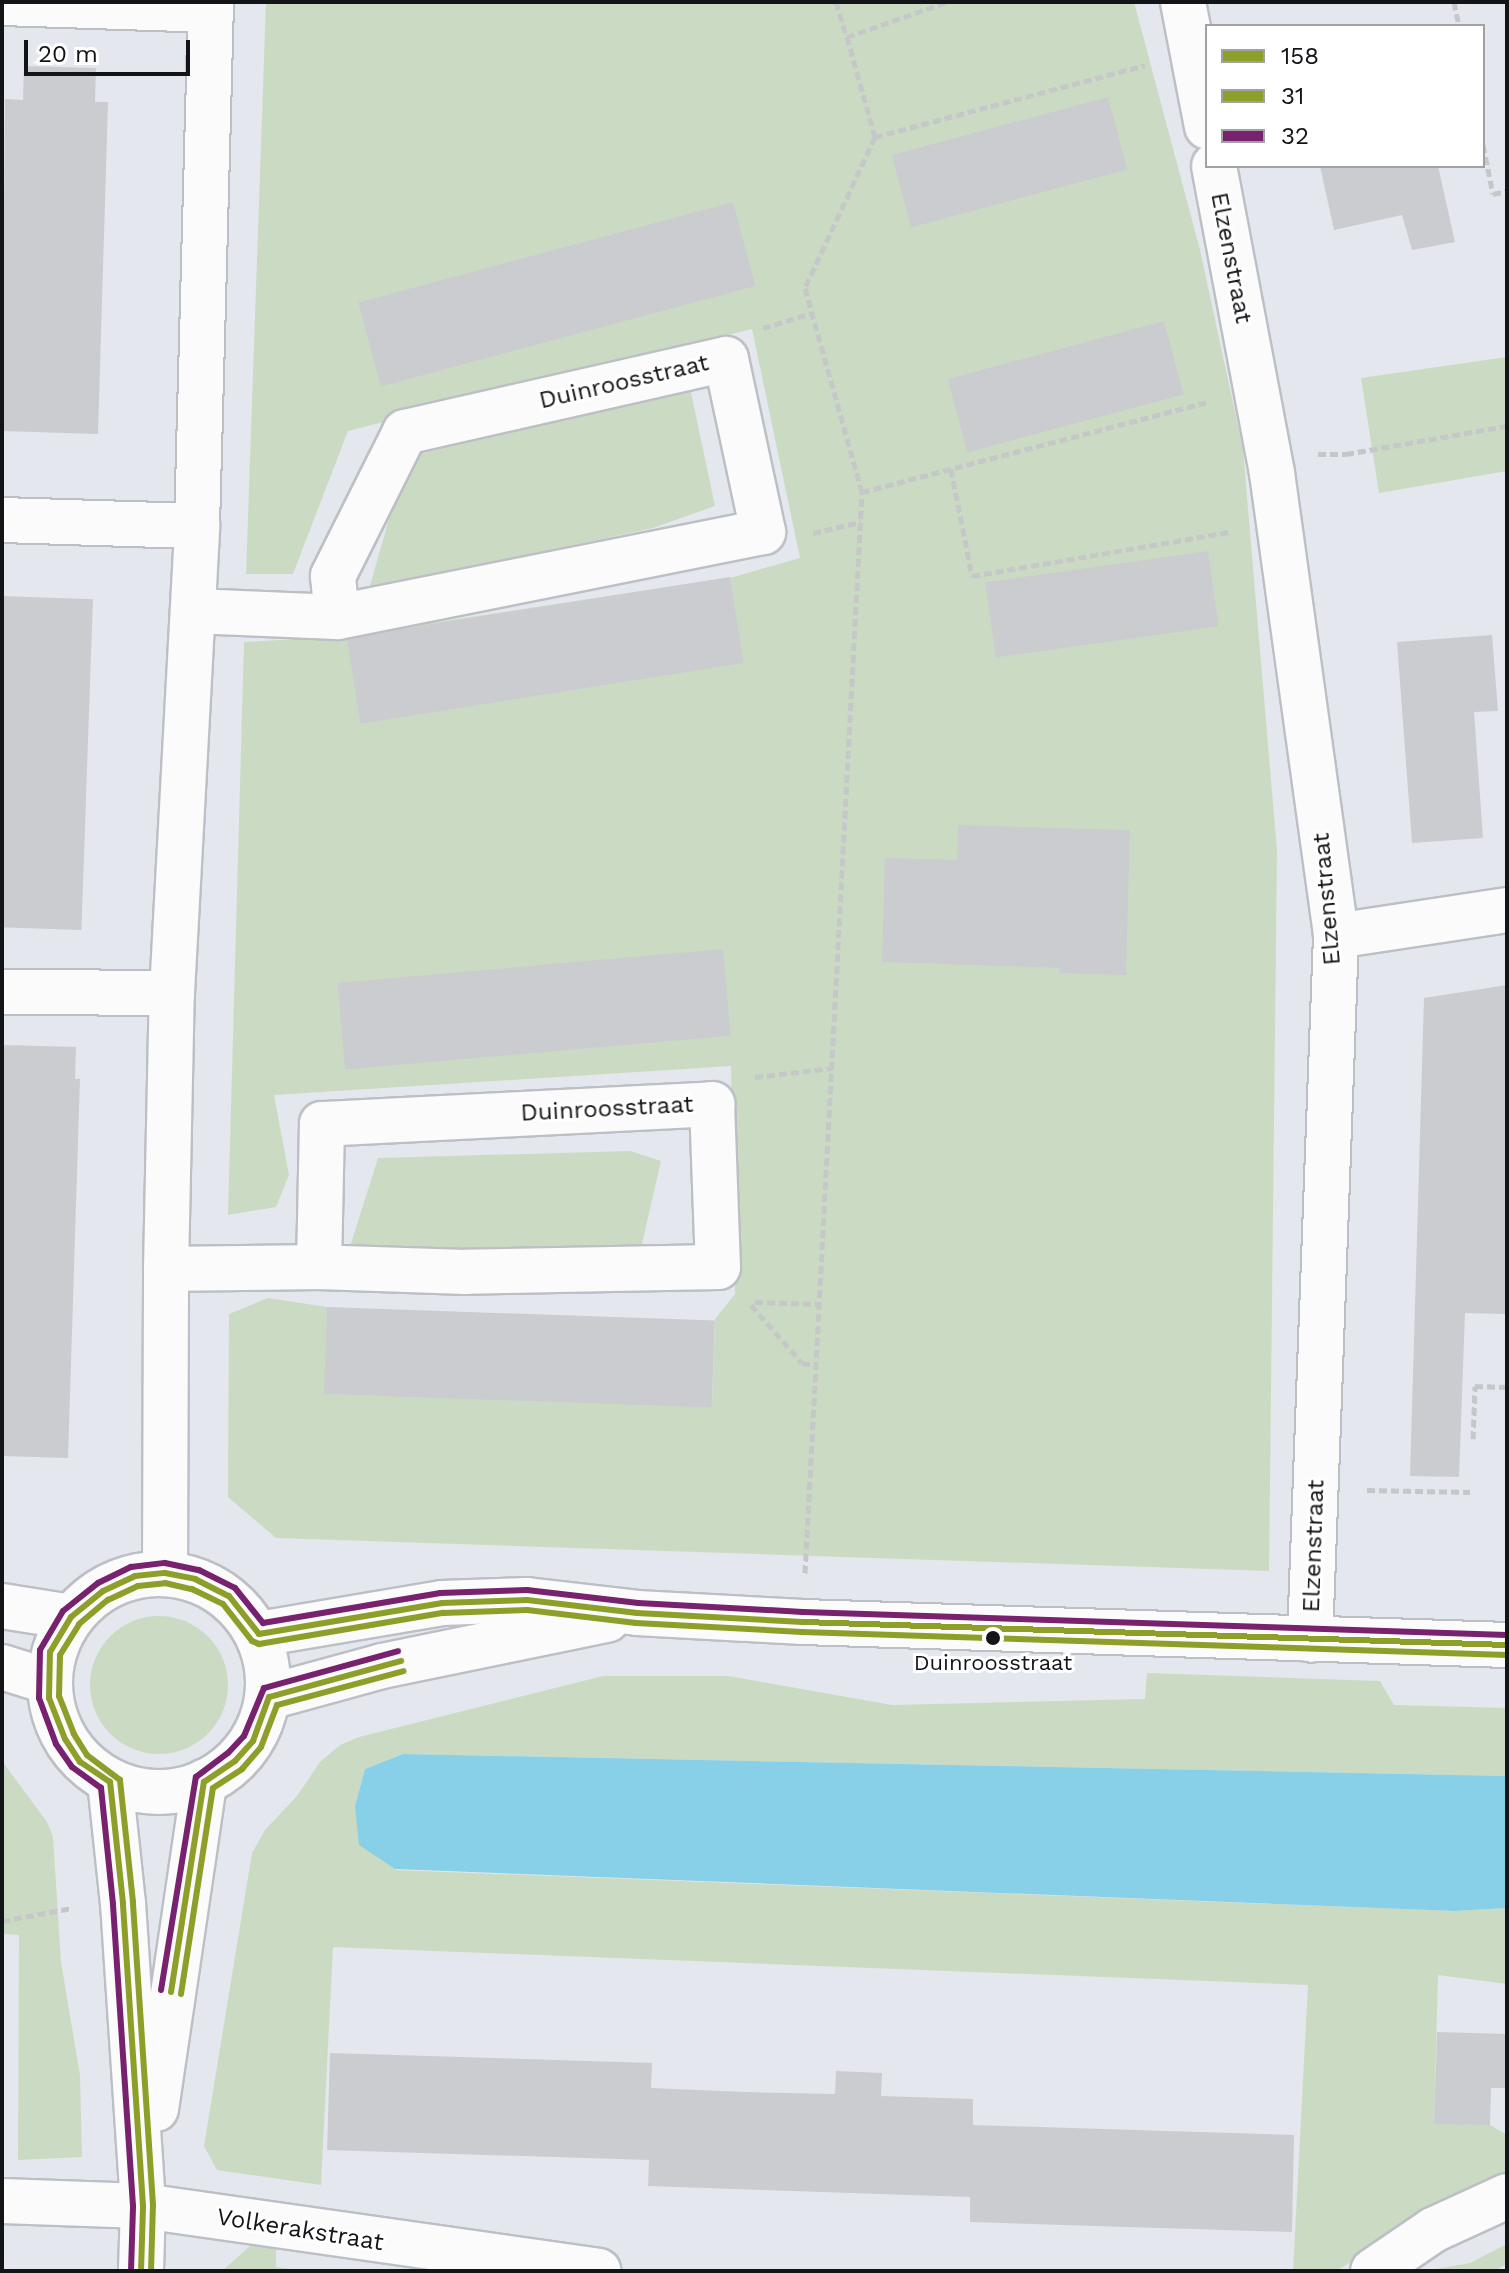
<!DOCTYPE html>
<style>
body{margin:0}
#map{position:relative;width:1509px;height:2273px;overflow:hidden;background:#e4e7ed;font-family:"Work Sans",sans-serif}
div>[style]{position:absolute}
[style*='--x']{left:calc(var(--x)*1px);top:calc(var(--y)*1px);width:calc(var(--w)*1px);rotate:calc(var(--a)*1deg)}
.green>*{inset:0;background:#cbdbc3}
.round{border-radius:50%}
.water>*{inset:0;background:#88d0e8}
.building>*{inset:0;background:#cbccd0;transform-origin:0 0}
.path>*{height:5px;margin-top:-2.5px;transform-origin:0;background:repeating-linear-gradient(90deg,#c6c7c9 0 8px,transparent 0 12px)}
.roads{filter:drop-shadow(2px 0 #bcbfc4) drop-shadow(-2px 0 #bcbfc4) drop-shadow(0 2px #bcbfc4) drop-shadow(0 -2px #bcbfc4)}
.minor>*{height:44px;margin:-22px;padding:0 22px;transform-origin:22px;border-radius:22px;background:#fbfbfc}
.tertiary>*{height:44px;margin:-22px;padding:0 22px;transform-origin:22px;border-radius:22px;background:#fbfbfc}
.tertiary>.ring{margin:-22px;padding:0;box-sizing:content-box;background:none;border:44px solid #fbfbfc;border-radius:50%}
.bus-1>*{height:6px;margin:-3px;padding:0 3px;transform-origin:3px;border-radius:3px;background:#8e9f29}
.bus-2>*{height:6px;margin:-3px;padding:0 3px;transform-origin:3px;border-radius:3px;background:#8e9f29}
.bus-3>*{height:6px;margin:-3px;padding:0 3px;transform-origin:3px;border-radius:3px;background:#77216f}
.dots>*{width:22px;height:22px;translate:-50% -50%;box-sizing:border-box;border:4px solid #fff;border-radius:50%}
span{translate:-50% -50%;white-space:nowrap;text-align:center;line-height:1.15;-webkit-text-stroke:6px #fff;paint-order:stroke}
.bus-label{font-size:22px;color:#121417}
.street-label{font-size:24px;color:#121417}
.frame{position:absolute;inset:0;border:4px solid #121417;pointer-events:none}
.legend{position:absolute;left:1205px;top:24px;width:280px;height:144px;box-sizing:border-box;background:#fff;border:2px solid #a0a1a2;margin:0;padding:10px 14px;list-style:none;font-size:24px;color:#121417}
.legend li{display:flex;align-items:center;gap:16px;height:40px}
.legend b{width:40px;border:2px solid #a0a1a2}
.scale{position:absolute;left:24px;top:40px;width:166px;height:36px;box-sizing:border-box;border:4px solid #121417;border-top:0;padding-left:10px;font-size:24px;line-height:28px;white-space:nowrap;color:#121417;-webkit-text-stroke:6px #fff;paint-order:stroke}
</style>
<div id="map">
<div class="green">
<i style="clip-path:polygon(266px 2px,1134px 2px,1200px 250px,1243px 449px,1277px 851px,1269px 1571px,276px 1538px,228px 1497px,229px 1314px,268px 1298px,327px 1307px,326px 1394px,712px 1405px,715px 1319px,735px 1294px,731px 1066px,274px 1095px,289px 1175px,276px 1207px,228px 1215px,244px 642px,346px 636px,733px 577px,800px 558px,752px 329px,348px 431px,293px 574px,246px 574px)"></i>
<i style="clip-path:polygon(1507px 357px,1507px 471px,1379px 493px,1361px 378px)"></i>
<i style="clip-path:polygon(690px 388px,715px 506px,653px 528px,369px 589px,391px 512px,419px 454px)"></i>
<i style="clip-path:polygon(630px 1151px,661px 1161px,641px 1248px,347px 1256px,378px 1158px)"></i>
<i class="round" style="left:90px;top:1616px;width:138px;height:138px"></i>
<i style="clip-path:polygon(1147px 1673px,1380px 1681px,1394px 1705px,1507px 1708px,1507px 1776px,403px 1754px,365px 1769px,355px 1806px,396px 1870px,1455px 1911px,1507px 1908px,1507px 1984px,1438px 1975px,1434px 2123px,1490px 2125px,1507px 2135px,1507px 2178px,1406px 2229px,1336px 2271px,1293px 2271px,1308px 1985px,333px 1947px,321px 2185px,217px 2170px,204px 2146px,252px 1853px,265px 1830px,297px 1796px,320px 1762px,340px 1745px,359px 1737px,603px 1676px,728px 1676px,892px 1705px,1145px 1699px)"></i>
<i style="clip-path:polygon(2px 1761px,47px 1822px,53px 1837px,61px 1962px,80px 2075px,82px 2157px,18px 2160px,19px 1935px,2px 1934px)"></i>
<i style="clip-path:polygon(1507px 2244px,1507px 2263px,1496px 2271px,1424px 2271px,1470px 2263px)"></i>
<i style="clip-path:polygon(250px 2246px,276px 2247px,276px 2267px,303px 2271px,222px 2271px)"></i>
</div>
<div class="water">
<i style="clip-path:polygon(403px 1754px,1507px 1776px,1507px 1908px,1455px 1911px,395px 1869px,359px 1845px,355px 1806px,365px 1769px)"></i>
</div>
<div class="building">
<i style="clip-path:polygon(24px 66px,96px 68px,95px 102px,108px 102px,98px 434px,2px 431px,5px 99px,23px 100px)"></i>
<i style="left:1108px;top:97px;width:75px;height:224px;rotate:75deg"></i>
<i style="clip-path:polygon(1320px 166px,1438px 166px,1455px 242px,1412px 250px,1402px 215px,1334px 230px)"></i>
<i style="left:733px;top:202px;width:87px;height:388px;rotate:75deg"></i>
<i style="left:1164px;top:321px;width:76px;height:224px;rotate:75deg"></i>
<i style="left:1208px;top:551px;width:76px;height:225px;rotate:82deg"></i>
<i style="left:730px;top:577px;width:87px;height:388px;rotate:81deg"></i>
<i style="left:2px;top:596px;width:91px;height:331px;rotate:2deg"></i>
<i style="clip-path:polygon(1492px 635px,1498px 711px,1474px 712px,1483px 838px,1412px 843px,1397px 642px)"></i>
<i style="clip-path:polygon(958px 825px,1130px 830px,1126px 975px,1059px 973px,1060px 968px,882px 962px,885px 858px,957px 860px)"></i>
<i style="left:723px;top:949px;width:87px;height:387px;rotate:85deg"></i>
<i style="clip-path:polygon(1507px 985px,1507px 1314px,1465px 1313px,1459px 1477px,1410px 1476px,1424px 998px)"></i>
<i style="clip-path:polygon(4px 1045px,76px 1047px,75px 1079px,80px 1079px,68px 1458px,2px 1456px)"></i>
<i style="left:327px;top:1307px;width:388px;height:87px;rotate:2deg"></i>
<i style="clip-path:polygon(1437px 2032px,1507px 2034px,1507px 2088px,1491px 2088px,1490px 2125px,1434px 2124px)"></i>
<i style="clip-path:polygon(330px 2053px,652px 2063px,651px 2088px,744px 2092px,835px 2094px,836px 2071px,882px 2073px,881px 2096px,973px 2099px,973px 2125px,1294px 2135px,1292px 2232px,970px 2222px,970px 2197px,648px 2186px,649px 2160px,327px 2150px)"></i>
</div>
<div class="path">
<i style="--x:836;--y:2;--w:37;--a:73"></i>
<i style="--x:847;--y:37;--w:106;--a:-19.3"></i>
<i style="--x:1454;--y:2;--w:25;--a:78"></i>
<i style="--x:847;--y:37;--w:104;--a:74.4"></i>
<i style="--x:875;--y:137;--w:166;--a:114.9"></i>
<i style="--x:805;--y:288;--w:212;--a:74.4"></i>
<i style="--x:862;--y:492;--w:358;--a:-14.6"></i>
<i style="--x:875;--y:137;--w:279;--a:-14.9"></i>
<i style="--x:1483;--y:145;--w:50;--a:78.5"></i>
<i style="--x:1493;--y:194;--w:14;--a:-12"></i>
<i style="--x:763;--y:328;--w:51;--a:-17"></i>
<i style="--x:1318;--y:454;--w:28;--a:0"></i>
<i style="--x:1346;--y:454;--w:163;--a:-9.9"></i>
<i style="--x:951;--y:469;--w:109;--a:78.9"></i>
<i style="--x:972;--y:576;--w:261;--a:-9.7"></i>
<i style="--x:813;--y:533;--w:49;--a:-12.9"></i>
<i style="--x:755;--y:1077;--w:78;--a:-6.7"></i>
<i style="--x:755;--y:1302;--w:64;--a:1.8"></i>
<i style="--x:751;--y:1305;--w:77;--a:48.7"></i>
<i style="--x:802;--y:1363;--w:14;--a:8"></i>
<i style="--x:1473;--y:1439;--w:53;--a:-87.8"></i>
<i style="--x:1475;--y:1386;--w:32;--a:2"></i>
<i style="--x:1367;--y:1490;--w:103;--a:1.1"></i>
<i style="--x:805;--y:1573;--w:1083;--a:-86.98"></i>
<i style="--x:55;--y:1734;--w:11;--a:27"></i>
<i style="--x:2;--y:1921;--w:71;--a:-10.5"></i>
</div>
<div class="roads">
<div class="minor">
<i style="--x:1183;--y:2;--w:127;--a:79.1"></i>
<i style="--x:2;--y:3;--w:206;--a:1.9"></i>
<i style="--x:1214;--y:166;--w:312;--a:79.3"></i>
<i style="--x:1272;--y:473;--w:467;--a:82.1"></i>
<i style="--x:1336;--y:936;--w:704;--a:92.12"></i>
<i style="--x:2;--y:520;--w:195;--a:1.8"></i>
<i style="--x:193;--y:611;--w:144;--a:2.4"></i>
<i style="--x:337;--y:617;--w:41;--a:-95.6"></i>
<i style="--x:333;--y:576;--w:161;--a:-63.4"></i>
<i style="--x:405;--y:432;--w:329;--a:-12.8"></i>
<i style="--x:726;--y:359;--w:177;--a:77.9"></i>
<i style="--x:763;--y:532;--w:434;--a:168.7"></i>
<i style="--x:1336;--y:936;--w:173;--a:-8.6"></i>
<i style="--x:2;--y:992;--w:170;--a:0.3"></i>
<i style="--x:166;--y:1269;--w:153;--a:-0.7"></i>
<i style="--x:319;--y:1267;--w:143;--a:-88.8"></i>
<i style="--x:322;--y:1124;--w:391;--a:-2.9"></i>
<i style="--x:712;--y:1104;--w:163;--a:87.9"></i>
<i style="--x:718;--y:1267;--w:252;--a:178.9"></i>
<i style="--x:466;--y:1272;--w:147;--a:-178.1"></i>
<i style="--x:165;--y:1573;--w:304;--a:-89.8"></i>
<i style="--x:166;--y:1269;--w:276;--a:-88.8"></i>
<i style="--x:172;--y:993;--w:468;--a:-86.9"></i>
<i style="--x:197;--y:526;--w:524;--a:-88.47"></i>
<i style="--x:2;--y:2201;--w:141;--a:2"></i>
<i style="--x:143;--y:2206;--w:460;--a:8.1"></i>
<i style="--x:1373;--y:2271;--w:73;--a:-34.3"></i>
<i style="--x:1433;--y:2230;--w:81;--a:-24.7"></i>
</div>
<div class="tertiary">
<i class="ring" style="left:50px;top:1574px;width:174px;height:174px"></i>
<i style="--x:2;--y:1606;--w:70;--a:9.1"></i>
<i style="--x:259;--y:1634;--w:186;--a:-9.6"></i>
<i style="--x:442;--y:1603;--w:85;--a:-2"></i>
<i style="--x:527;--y:1600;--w:111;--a:6.7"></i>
<i style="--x:637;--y:1613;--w:166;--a:3.1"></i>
<i style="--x:803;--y:1622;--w:704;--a:1.87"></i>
<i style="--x:2;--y:1667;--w:50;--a:17.4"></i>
<i style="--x:269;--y:1697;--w:117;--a:-15.3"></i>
<i style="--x:382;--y:1666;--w:230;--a:-11.6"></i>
<i style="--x:110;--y:1782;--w:122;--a:83.9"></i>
<i style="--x:123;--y:1903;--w:304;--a:86.2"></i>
<i style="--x:143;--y:2206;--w:65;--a:91.8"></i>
<i style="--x:156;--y:2109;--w:331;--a:-81.6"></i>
</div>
</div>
<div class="bus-1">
<i style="--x:171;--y:1992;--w:213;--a:-81.1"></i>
<i style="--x:204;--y:1782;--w:37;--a:-34"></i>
<i style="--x:235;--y:1761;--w:27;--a:-48"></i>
<i style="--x:253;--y:1741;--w:47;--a:-70"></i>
<i style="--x:269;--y:1697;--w:137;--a:-15.3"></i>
<i style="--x:141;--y:2271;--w:65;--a:-88.2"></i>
<i style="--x:143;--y:2206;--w:304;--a:-93.8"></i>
<i style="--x:123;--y:1903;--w:122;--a:-96.1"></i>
<i style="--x:110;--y:1782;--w:36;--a:-146"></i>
<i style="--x:80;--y:1762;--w:27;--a:-123"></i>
<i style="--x:65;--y:1739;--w:44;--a:-111.3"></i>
<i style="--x:49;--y:1698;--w:46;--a:-88.8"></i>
<i style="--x:50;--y:1652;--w:41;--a:-59"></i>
<i style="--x:71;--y:1617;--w:41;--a:-39.1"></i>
<i style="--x:103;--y:1591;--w:35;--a:-25"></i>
<i style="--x:135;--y:1576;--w:30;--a:-6"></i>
<i style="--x:165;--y:1573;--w:31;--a:11"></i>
<i style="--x:195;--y:1579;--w:38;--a:27"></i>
<i style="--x:229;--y:1596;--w:48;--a:51.7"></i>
<i style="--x:259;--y:1634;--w:186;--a:-9.6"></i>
<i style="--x:442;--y:1603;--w:85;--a:-2"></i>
<i style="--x:527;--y:1600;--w:111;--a:6.7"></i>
<i style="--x:637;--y:1613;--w:166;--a:3.1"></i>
<i style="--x:803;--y:1622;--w:704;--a:1.87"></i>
</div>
<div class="bus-2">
<i style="--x:181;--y:1994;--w:208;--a:-81.2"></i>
<i style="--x:213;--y:1788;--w:35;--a:-33"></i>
<i style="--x:242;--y:1769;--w:29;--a:-49"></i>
<i style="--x:261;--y:1747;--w:45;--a:-69.1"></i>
<i style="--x:277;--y:1705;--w:131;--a:-15"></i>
<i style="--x:151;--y:2271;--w:66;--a:-88.3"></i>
<i style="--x:153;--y:2205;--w:304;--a:-93.8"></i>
<i style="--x:133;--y:1902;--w:123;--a:-96.1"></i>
<i style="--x:120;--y:1780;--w:41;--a:-142.9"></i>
<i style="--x:87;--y:1755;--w:25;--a:-122"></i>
<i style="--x:74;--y:1734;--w:41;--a:-111.5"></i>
<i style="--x:59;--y:1696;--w:41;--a:-88.6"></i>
<i style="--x:60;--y:1655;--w:36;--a:-58"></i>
<i style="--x:79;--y:1624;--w:38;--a:-40"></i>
<i style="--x:108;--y:1600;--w:33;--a:-25"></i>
<i style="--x:138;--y:1586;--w:27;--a:-6"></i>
<i style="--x:165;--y:1583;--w:28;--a:13"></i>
<i style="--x:192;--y:1589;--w:34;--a:26"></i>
<i style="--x:223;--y:1604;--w:47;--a:51.9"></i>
<i style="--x:252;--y:1641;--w:8;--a:23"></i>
<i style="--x:259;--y:1644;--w:187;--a:-9.6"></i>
<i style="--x:443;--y:1613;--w:84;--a:-2"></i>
<i style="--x:527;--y:1610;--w:110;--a:6.8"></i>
<i style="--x:636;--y:1623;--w:166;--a:3.1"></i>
<i style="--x:802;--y:1632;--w:705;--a:1.87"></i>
</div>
<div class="bus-3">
<i style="--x:161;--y:1990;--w:216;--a:-80.7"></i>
<i style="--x:196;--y:1777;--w:40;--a:-37"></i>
<i style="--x:228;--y:1753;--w:23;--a:-47"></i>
<i style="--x:244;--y:1736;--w:52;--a:-67.4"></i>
<i style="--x:264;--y:1688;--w:139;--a:-15.4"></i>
<i style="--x:131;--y:2271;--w:65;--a:-88.2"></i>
<i style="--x:133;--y:2206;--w:303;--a:-93.8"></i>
<i style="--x:113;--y:1904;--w:117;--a:-95.9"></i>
<i style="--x:101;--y:1788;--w:36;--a:-144"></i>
<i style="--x:72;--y:1767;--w:28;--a:-125"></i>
<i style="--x:56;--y:1744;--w:49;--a:-110.3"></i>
<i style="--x:39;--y:1698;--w:48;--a:-88.8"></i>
<i style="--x:40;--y:1650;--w:45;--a:-59.5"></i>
<i style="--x:63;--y:1611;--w:45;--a:-38.7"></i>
<i style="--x:98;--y:1583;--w:37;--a:-26"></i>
<i style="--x:131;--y:1567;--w:34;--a:-7"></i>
<i style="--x:165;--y:1563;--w:35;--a:12"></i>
<i style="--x:199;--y:1570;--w:40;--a:26.6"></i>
<i style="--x:235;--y:1588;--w:45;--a:51.3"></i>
<i style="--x:263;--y:1623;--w:180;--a:-9.6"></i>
<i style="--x:440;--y:1593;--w:87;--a:-2"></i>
<i style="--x:527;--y:1590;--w:112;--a:6.7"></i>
<i style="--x:638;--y:1603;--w:165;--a:3.1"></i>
<i style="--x:803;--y:1612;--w:704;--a:1.87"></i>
</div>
<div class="dots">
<i style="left:993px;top:1638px;background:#121417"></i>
</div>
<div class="bus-label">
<span style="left:993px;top:1663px">Duinroosstraat</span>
</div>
<div class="street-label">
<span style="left:1231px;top:258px;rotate:79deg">Elzenstraat</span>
<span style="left:624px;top:382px;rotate:-13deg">Duinroosstraat</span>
<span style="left:1327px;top:899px;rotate:-95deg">Elzenstraat</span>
<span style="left:607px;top:1109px;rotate:-3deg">Duinroosstraat</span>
<span style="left:1314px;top:1546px;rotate:-88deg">Elzenstraat</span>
<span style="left:300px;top:2230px;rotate:9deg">Volkerakstraat</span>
</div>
<div class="frame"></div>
<ul class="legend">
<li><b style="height:10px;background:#8e9f29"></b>158</li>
<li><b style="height:10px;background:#8e9f29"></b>31</li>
<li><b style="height:10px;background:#77216f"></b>32</li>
</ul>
<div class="scale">20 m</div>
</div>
